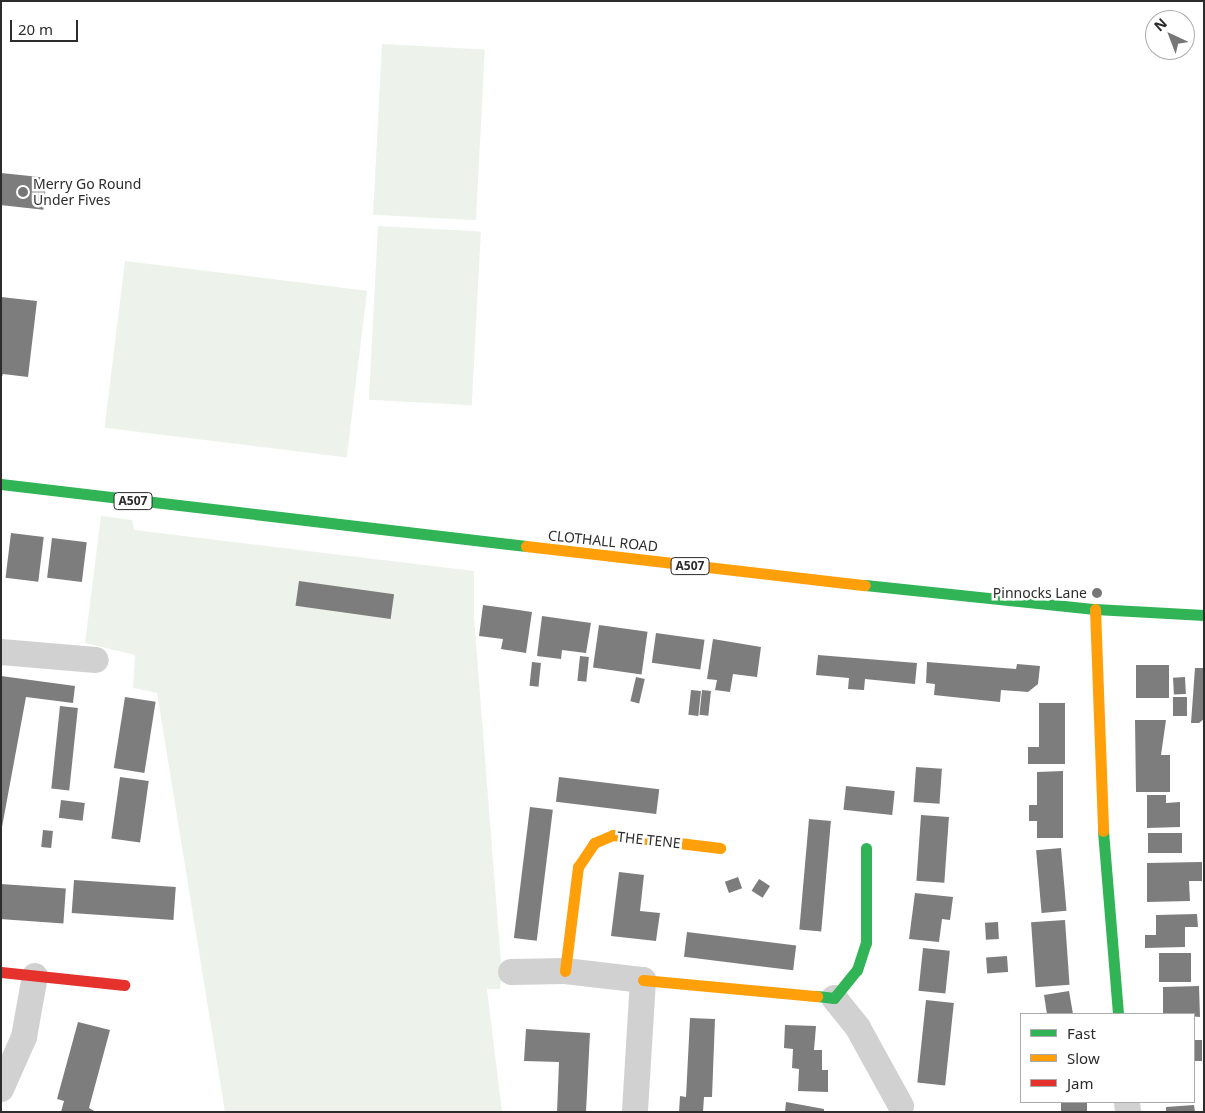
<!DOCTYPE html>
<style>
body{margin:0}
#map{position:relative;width:1205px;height:1113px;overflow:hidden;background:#fff;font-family:"Noto Sans",sans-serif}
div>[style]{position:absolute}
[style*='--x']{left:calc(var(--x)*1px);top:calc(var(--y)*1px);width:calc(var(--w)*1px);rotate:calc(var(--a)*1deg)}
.green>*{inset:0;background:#edf3eb;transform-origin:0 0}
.building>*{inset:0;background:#7d7d7d;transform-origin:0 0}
.street>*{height:26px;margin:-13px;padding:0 13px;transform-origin:13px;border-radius:13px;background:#d1d1d1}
.fast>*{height:11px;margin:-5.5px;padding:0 5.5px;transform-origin:5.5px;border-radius:5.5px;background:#30b455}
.slow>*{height:11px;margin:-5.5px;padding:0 5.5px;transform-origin:5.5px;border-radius:5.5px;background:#ff9f0a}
.jam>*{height:11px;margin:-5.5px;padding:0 5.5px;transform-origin:5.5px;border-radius:5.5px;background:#e5322d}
.dots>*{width:14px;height:14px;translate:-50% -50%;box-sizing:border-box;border:2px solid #fff;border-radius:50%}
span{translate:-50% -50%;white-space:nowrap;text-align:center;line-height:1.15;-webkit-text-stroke:5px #fff;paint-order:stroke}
.shield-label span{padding:1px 4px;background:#fff;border:1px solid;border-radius:4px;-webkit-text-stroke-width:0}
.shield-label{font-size:12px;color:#2c2c2c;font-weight:700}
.poi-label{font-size:14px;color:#2c2c2c}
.left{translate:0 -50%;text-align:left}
.right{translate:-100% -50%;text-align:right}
.street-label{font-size:14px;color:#2c2c2c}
.frame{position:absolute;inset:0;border:2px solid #2c2c2c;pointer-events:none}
.legend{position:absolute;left:1020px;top:1013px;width:175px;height:90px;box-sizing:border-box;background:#fff;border:1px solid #ababab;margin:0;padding:6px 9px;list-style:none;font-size:15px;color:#2c2c2c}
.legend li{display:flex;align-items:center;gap:10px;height:25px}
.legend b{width:25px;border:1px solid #ababab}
.north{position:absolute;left:1145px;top:10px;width:50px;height:50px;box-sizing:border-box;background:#fff;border:1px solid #ababab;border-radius:50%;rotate:317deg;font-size:14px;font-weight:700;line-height:20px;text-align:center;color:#2c2c2c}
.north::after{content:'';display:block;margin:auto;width:18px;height:22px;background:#767676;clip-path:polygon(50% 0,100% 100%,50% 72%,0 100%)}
.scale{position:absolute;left:10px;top:20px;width:68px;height:22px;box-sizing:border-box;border:2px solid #2c2c2c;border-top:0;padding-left:6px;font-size:15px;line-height:18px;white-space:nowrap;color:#2c2c2c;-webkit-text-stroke:4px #fff;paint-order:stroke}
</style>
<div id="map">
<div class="green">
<i style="left:382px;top:44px;width:103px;height:171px;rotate:3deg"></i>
<i style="left:378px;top:226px;width:103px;height:174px;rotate:3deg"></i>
<i style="left:125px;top:261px;width:244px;height:168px;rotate:7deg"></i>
<i style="clip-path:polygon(101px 516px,132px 520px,134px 530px,474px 571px,474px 617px,502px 976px,500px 989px,487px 989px,502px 1112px,225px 1112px,157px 693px,133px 688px,135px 655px,85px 643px)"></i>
</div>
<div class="building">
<i style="left:1px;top:173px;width:46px;height:32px;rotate:6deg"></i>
<i style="clip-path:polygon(1px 297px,37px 301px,28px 377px,3px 374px,1px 379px)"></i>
<i style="left:11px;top:533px;width:33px;height:45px;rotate:7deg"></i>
<i style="left:52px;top:538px;width:35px;height:40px;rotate:7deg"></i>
<i style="left:299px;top:581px;width:96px;height:25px;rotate:8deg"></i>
<i style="clip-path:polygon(483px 605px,532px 612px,526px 653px,501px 649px,503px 639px,479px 636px)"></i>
<i style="clip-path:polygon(542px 616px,591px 623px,586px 653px,562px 650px,561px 659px,537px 656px)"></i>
<i style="left:599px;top:625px;width:49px;height:43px;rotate:8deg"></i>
<i style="left:656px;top:633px;width:49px;height:30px;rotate:8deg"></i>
<i style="clip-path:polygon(713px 639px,761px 647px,757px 677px,733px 674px,730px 692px,715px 690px,717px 680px,707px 679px)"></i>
<i style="clip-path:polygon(818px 655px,917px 663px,915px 684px,865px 679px,864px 690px,848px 689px,849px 678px,816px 675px)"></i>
<i style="left:580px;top:656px;width:9px;height:25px;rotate:6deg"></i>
<i style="left:532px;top:662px;width:9px;height:24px;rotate:6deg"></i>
<i style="clip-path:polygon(927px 662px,1016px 669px,1017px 664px,1040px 666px,1038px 684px,1028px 692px,1001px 690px,1000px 702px,934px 695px,935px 684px,926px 683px)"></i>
<i style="left:1169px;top:665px;width:33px;height:33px;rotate:90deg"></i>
<i style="clip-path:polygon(1195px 668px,1204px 668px,1204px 719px,1199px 723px,1191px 723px)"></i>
<i style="clip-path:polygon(1px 676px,75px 686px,73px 703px,26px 697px,2px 827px)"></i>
<i style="left:636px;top:677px;width:9px;height:25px;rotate:13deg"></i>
<i style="left:1185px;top:677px;width:17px;height:12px;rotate:87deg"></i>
<i style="left:691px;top:690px;width:10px;height:25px;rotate:6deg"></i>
<i style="left:702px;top:690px;width:9px;height:25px;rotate:6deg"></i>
<i style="left:125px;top:697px;width:31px;height:72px;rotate:9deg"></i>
<i style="left:1173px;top:697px;width:14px;height:19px"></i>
<i style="clip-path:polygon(1039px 703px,1065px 703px,1065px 764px,1028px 764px,1028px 747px,1039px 747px)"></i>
<i style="left:60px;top:706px;width:18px;height:83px;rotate:6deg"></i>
<i style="clip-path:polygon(1135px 720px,1166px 720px,1161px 755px,1170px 755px,1170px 792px,1136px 792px)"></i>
<i style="left:916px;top:767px;width:26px;height:35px;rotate:4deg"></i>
<i style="clip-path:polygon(1063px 771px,1063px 838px,1037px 838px,1037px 821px,1029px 821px,1029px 805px,1037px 805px,1037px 772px)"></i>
<i style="left:120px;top:777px;width:29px;height:62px;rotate:8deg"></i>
<i style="left:559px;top:777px;width:101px;height:25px;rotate:7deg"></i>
<i style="left:846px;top:786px;width:49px;height:24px;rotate:6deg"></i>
<i style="clip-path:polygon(1147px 795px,1166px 795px,1166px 803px,1180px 802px,1180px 827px,1147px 828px)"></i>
<i style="left:61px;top:800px;width:24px;height:18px;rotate:7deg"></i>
<i style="left:530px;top:807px;width:23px;height:132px;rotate:7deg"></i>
<i style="left:921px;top:815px;width:28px;height:66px;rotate:4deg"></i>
<i style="left:809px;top:819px;width:22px;height:111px;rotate:5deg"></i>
<i style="left:43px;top:830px;width:10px;height:17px;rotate:6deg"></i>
<i style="left:1148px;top:833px;width:34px;height:20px"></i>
<i style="left:1061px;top:848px;width:63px;height:25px;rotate:85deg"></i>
<i style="clip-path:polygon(1202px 862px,1202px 881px,1189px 881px,1190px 901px,1147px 902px,1147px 863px)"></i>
<i style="clip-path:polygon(619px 872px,644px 875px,640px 911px,660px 913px,656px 941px,611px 936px)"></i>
<i style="left:738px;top:877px;width:12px;height:14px;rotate:70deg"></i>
<i style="left:759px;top:879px;width:13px;height:14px;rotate:32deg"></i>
<i style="left:74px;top:880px;width:102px;height:33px;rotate:4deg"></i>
<i style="left:1px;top:884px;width:65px;height:35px;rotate:4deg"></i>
<i style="clip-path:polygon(915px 893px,953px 897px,950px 920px,942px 919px,939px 942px,909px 939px)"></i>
<i style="clip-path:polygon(1197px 914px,1198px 927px,1185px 927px,1185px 947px,1145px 948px,1145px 935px,1156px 935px,1156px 915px)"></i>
<i style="left:1065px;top:920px;width:65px;height:34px;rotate:86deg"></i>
<i style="left:998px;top:922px;width:17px;height:13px;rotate:87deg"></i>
<i style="left:687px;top:932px;width:110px;height:25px;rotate:7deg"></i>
<i style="left:923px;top:948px;width:27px;height:43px;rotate:6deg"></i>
<i style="left:1159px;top:953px;width:32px;height:29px"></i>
<i style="left:1007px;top:956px;width:16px;height:21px;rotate:86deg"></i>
<i style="clip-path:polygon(1199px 986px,1200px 1017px,1163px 1014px,1163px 987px)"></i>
<i style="clip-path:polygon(1069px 991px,1073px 1014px,1047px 1014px,1044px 995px)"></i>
<i style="left:926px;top:1000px;width:28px;height:83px;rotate:6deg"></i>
<i style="clip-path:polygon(690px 1018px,715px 1019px,712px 1097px,704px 1097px,703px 1112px,679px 1112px,680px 1096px,686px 1097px)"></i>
<i style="clip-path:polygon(78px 1022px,110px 1030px,89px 1108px,96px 1112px,61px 1112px,64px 1101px,57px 1099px)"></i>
<i style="clip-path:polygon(785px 1025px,816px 1026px,814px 1050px,822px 1050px,822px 1070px,828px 1070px,828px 1092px,798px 1091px,799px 1069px,792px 1068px,793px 1049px,784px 1048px)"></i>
<i style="clip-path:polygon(526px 1029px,590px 1033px,586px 1112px,557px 1112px,559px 1062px,524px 1061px)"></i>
<i style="left:1194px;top:1040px;width:8px;height:21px"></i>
<i style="clip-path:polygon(786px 1102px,824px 1109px,824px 1112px,785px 1112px)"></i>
<i style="left:1061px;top:1102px;width:26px;height:10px"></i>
<i style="clip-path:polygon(1194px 1105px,1195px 1112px,1166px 1112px,1166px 1107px)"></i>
</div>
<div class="street">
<i style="--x:1;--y:652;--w:95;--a:4.8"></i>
<i style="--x:511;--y:972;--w:54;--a:-1.1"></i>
<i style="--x:565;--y:971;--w:79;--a:6.6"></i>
<i style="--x:643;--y:980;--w:132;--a:93.5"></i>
<i style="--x:834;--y:998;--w:38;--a:51"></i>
<i style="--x:858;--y:1028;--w:89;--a:61.1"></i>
<i style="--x:1;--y:1089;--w:57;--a:-66.1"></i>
<i style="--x:24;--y:1037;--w:62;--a:-79.8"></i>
<i style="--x:1127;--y:1102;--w:10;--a:84"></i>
</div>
<div class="fast">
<i style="--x:1;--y:484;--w:529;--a:6.74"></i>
<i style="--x:865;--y:585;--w:231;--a:6"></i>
<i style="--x:1095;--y:609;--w:109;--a:3.2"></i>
<i style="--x:1103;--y:831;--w:184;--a:85.3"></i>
<i style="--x:817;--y:996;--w:17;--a:7"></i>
<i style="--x:834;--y:998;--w:36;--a:-51"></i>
<i style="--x:857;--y:970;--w:28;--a:-72"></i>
<i style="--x:866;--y:943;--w:95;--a:-90"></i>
</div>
<div class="slow">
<i style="--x:526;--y:546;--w:341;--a:6.6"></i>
<i style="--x:1095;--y:609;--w:222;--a:87.9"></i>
<i style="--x:565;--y:971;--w:105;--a:-82.9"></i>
<i style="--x:578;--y:867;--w:29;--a:-56"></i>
<i style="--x:594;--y:843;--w:21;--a:-23"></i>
<i style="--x:613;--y:835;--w:108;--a:6.9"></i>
<i style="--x:643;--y:980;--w:175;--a:5.3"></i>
</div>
<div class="jam">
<i style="--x:1;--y:972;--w:124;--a:6"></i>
</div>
<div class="dots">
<i style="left:23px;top:192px;background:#767676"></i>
<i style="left:1097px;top:593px;background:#767676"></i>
</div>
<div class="shield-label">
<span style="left:133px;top:501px">A507</span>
<span style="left:690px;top:566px">A507</span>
</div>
<div class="poi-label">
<span class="left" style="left:33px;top:192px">Merry Go Round<br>Under Fives</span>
<span class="right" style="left:1087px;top:593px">Pinnocks Lane</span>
</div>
<div class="street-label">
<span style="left:603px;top:541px;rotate:6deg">CLOTHALL ROAD</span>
<span style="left:649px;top:840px;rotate:6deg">THE TENE</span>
</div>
<div class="frame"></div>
<ul class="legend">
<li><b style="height:6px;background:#30b455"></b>Fast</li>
<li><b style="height:6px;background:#ff9f0a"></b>Slow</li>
<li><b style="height:6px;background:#e5322d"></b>Jam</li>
</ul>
<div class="north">N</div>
<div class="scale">20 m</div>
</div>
